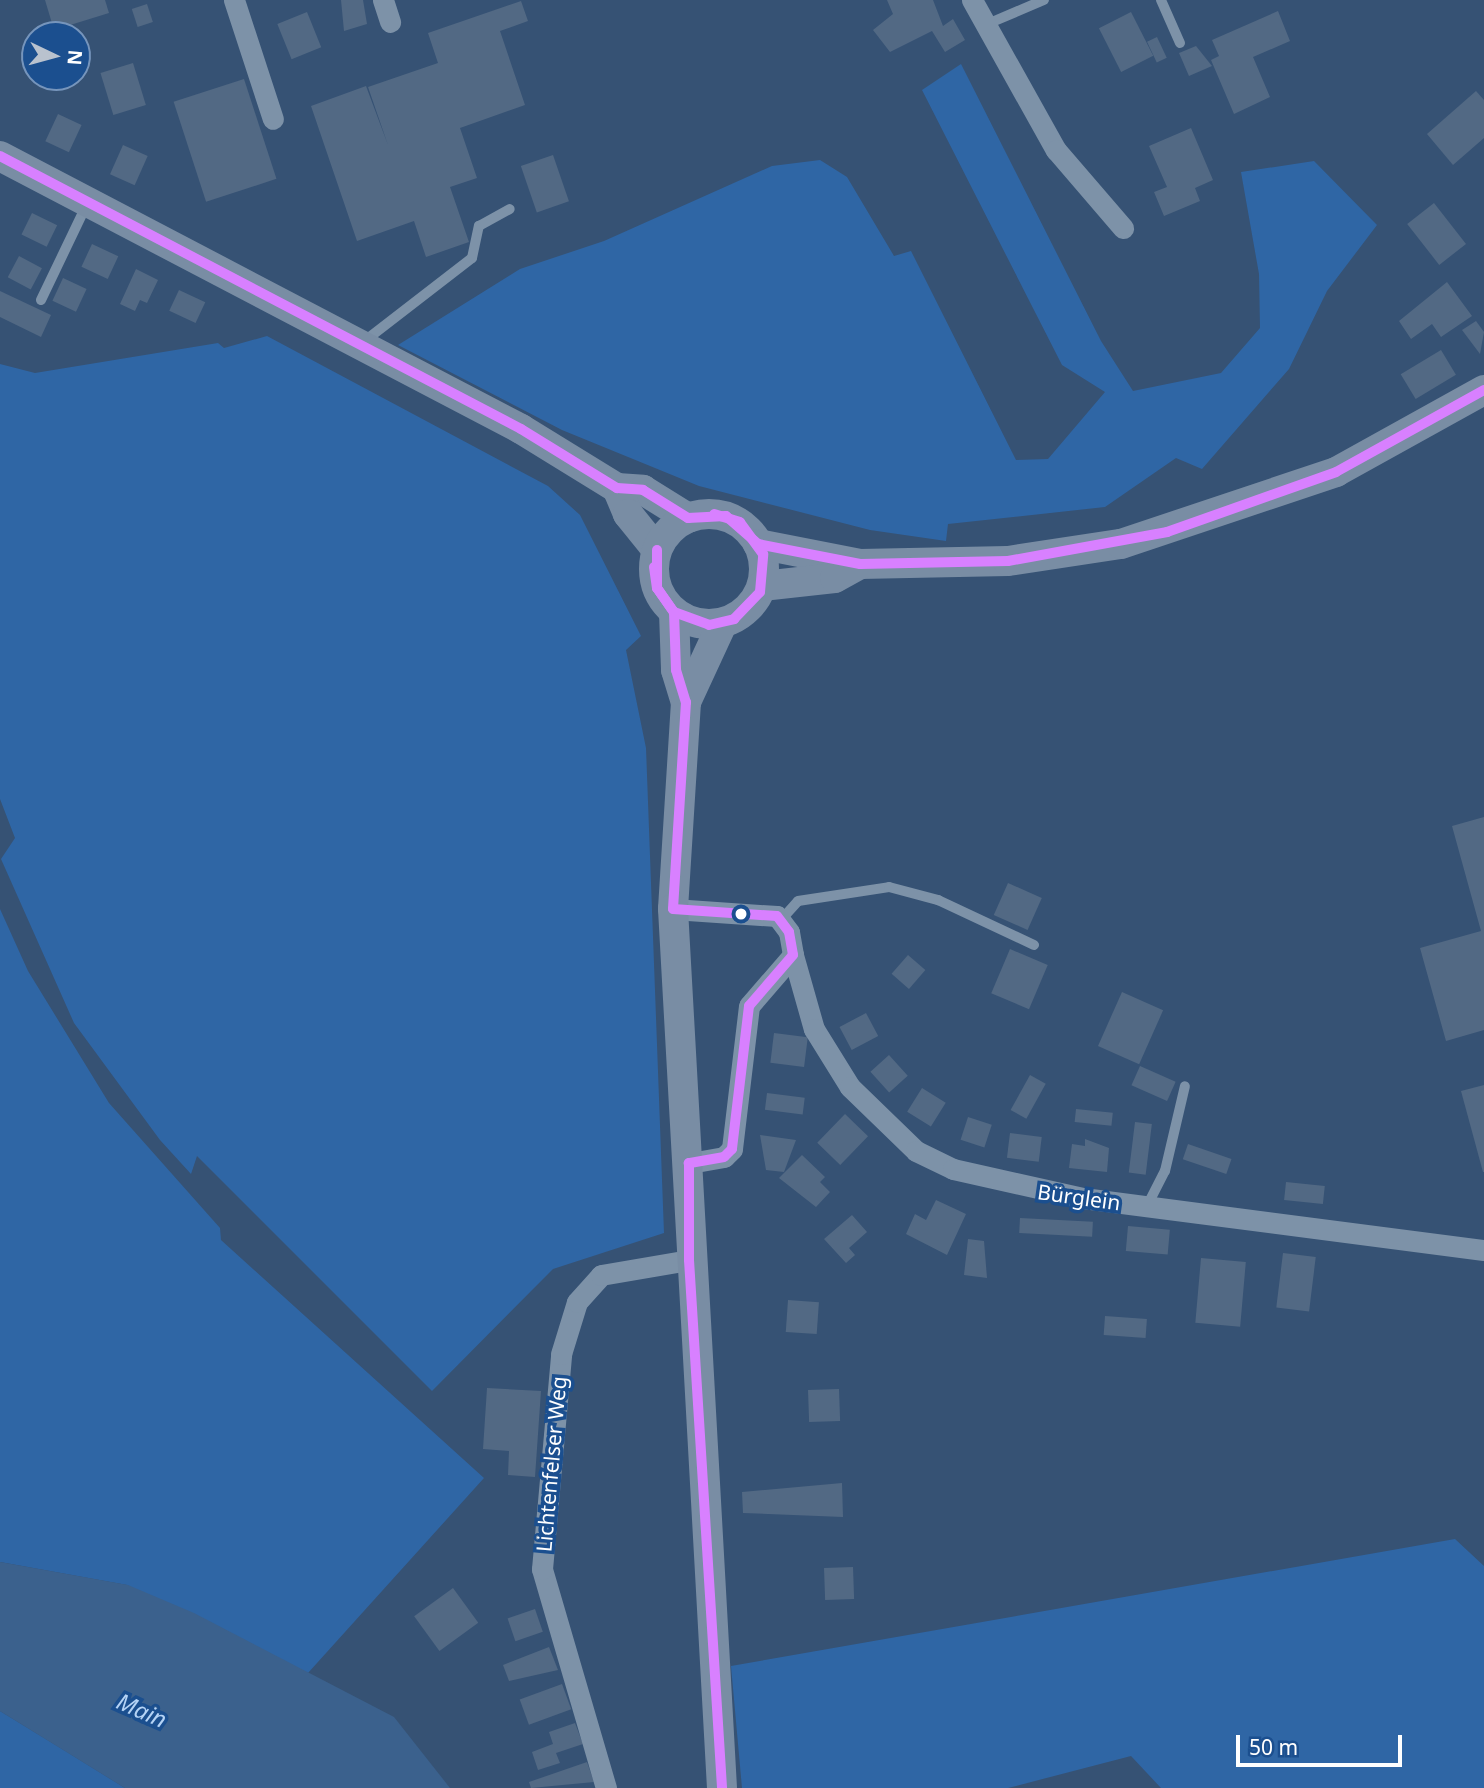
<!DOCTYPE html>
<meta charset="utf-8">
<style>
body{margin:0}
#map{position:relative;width:1484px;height:1788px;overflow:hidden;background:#365274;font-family:"Noto Sans",sans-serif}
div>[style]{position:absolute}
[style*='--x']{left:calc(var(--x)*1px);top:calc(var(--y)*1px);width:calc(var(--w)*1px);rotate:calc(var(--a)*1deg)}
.green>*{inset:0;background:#2f66a5}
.water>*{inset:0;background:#3b618d}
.building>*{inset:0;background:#526984;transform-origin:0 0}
.lane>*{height:10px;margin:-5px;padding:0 5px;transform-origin:5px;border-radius:5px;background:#7d92a8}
.street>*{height:21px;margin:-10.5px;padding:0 10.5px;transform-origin:10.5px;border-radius:10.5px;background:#7d92a8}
.secondary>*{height:30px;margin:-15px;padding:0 15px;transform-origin:15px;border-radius:15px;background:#798da4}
.secondary>.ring{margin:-15px;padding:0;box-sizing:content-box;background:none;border:30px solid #798da4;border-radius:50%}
.bus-1>*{height:10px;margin:-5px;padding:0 5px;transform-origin:5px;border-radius:5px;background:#d880ff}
.dots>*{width:19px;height:19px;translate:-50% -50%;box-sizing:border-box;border:4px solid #1b4f8f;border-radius:50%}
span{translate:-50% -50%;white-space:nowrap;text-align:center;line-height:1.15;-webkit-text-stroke:7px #1b4f8f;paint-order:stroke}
.street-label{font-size:21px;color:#fff}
.water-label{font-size:23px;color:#b5d3f5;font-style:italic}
.north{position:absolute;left:21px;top:21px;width:70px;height:70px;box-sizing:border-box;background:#1b4f8f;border:2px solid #7695bc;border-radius:50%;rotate:95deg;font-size:19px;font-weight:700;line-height:28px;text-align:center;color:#fff}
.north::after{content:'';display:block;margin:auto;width:24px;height:32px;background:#b9c2ce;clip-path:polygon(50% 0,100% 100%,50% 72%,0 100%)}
.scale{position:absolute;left:1236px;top:1735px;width:166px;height:32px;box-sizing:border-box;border:4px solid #fff;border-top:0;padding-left:9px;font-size:21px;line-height:24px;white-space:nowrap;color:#fff;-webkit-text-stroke:5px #1b4f8f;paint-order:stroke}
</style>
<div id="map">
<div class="green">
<i style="clip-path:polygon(961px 64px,1101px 341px,1133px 391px,1221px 373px,1260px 328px,1259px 274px,1241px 172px,1314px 161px,1377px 225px,1327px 291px,1289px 369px,1202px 469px,1176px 458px,1105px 507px,948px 524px,946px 541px,870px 530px,699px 486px,562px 430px,398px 345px,520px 269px,604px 241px,772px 166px,820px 160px,847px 177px,894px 256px,911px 251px,1016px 460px,1048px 459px,1105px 392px,1062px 365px,922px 90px)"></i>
<i style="clip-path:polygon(267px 336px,548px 486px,580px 515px,641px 636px,626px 650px,646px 748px,664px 1233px,553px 1269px,432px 1391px,197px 1156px,191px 1174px,160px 1140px,74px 1023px,1px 859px,15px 838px,0 799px,0 364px,35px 373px,218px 343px,224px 348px)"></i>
<i style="clip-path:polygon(0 909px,28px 971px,109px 1103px,220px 1228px,221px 1240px,484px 1478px,308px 1673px,127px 1585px,0 1562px)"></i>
<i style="clip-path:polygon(1455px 1539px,1484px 1566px,1484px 1788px,1161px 1788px,1131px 1756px,1008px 1788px,742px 1788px,731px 1666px)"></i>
<i style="clip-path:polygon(0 1711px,62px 1749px,125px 1788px,0 1788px)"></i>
</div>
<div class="water">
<i style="clip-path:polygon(0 1562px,128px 1585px,194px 1613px,394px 1717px,450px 1788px,125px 1788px,0 1711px)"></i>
</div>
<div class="building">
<i style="clip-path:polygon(45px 0,105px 0,109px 13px,54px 30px)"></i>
<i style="clip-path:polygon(341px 0,363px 0,367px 24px,344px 31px)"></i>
<i style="clip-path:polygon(887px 0,933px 0,943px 26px,953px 19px,965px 40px,945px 52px,932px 31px,890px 52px,873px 30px,893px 14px)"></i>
<i style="clip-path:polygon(521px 1px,528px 21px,500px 31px,525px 105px,460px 128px,477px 178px,450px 187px,469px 242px,426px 257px,414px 221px,357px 241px,311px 106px,366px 86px,388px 145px,368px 87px,438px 63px,428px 33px)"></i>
<i style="left:147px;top:4px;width:19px;height:16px;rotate:72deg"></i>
<i style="clip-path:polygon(1278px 11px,1290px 41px,1253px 57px,1270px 97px,1234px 114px,1211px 60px,1219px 56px,1212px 40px)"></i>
<i style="left:307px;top:12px;width:38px;height:32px;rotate:68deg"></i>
<i style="left:1131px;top:12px;width:49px;height:36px;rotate:63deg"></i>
<i style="left:1157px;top:37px;width:23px;height:11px;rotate:65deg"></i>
<i style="clip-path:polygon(1196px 46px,1212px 66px,1189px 76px,1179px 53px)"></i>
<i style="left:133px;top:63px;width:44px;height:34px;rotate:73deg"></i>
<i style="left:244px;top:79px;width:105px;height:74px;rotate:72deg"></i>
<i style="clip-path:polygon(1476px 91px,1484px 100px,1484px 138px,1453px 165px,1427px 134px)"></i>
<i style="left:58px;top:114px;width:26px;height:30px;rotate:25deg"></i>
<i style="clip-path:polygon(1191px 128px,1213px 180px,1195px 188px,1200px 201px,1164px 216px,1154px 192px,1167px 187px,1149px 146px)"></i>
<i style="left:123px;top:145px;width:27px;height:32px;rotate:24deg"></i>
<i style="left:553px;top:155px;width:49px;height:34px;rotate:71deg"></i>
<i style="left:1434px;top:203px;width:52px;height:34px;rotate:52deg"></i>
<i style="left:32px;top:213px;width:28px;height:24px;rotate:26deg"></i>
<i style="left:92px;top:244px;width:29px;height:25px;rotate:25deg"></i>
<i style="left:19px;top:256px;width:26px;height:24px;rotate:28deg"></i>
<i style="clip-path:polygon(136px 269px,158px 280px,147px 303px,140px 300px,135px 311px,120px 304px)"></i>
<i style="left:63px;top:278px;width:26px;height:25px;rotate:25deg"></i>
<i style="clip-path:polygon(1447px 282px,1472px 316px,1441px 337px,1432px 324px,1411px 339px,1399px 321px)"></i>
<i style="left:179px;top:290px;width:29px;height:23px;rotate:25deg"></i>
<i style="clip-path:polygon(0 291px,51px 315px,41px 337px,0 317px)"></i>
<i style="clip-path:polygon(1476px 321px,1484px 332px,1480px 354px,1462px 330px)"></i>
<i style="left:1441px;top:350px;width:29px;height:47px;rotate:59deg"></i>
<i style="clip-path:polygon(1484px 817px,1484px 1030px,1446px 1041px,1420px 948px,1481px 931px,1452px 826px)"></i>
<i style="left:1008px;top:883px;width:37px;height:35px;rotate:24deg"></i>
<i style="left:1010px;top:949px;width:41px;height:48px;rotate:23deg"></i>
<i style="left:908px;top:955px;width:23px;height:25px;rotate:41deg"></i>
<i style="left:1122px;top:992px;width:45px;height:59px;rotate:24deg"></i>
<i style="left:866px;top:1013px;width:26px;height:30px;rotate:62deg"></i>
<i style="left:774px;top:1033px;width:34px;height:30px;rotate:7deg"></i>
<i style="left:889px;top:1055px;width:28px;height:25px;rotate:48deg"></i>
<i style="left:1140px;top:1066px;width:39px;height:21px;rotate:24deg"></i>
<i style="left:1030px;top:1075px;width:18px;height:40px;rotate:29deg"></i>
<i style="clip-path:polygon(1484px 1085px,1484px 1172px,1483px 1172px,1461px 1091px)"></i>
<i style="left:922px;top:1088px;width:28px;height:28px;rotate:32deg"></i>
<i style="left:767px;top:1093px;width:38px;height:17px;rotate:7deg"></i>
<i style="left:1076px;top:1109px;width:37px;height:13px;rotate:6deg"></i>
<i style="left:845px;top:1114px;width:32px;height:40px;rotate:44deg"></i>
<i style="left:968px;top:1117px;width:25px;height:24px;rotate:18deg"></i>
<i style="left:1135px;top:1122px;width:17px;height:51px;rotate:7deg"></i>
<i style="left:1010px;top:1133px;width:32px;height:25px;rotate:7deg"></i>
<i style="clip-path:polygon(760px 1135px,796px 1140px,784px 1172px,766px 1170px)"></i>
<i style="clip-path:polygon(1085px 1139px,1109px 1148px,1107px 1172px,1069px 1168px,1072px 1144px,1085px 1146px)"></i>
<i style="left:1188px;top:1144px;width:46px;height:16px;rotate:19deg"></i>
<i style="clip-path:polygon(802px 1155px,825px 1177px,820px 1182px,830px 1192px,816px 1207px,779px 1178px)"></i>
<i style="left:1286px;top:1182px;width:39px;height:18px;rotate:6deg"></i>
<i style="clip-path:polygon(936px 1200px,966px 1214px,947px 1255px,906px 1234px,915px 1214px,926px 1220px)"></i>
<i style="clip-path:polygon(852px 1215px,867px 1232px,849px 1248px,855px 1255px,846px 1263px,824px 1239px)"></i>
<i style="left:1020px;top:1218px;width:73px;height:15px;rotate:3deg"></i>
<i style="left:1128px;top:1226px;width:42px;height:25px;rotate:5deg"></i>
<i style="clip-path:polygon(968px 1239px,984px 1241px,987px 1278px,964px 1275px)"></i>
<i style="left:1283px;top:1253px;width:33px;height:55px;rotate:7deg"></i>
<i style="left:1201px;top:1258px;width:45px;height:65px;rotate:5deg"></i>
<i style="left:788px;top:1300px;width:31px;height:32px;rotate:4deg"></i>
<i style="left:1105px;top:1316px;width:42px;height:19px;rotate:4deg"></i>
<i style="clip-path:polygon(487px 1388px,541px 1391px,535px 1477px,508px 1475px,509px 1451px,483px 1449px)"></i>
<i style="left:839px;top:1389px;width:32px;height:31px;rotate:88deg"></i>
<i style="clip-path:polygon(842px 1483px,843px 1517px,743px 1513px,742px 1492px)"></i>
<i style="left:853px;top:1567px;width:32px;height:29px;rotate:88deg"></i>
<i style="left:453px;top:1588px;width:43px;height:48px;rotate:54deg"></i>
<i style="left:535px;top:1609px;width:24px;height:29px;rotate:71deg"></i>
<i style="clip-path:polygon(549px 1647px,558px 1670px,509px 1681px,503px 1665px)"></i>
<i style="left:562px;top:1684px;width:27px;height:45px;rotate:70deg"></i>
<i style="clip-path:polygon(575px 1723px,583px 1744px,556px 1753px,560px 1763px,538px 1770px,532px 1752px,553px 1744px,549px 1732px)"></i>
<i style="clip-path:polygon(587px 1762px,594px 1782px,531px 1788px,529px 1782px)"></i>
</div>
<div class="lane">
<i style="--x:1161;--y:0;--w:47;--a:66.2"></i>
<i style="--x:985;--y:25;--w:64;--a:-23"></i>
<i style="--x:41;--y:300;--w:106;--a:-64.4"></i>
<i style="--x:362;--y:343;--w:139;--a:-37.7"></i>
<i style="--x:472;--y:258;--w:33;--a:-78"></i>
<i style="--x:479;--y:226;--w:35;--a:-29"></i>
<i style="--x:781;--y:920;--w:25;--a:-48"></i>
<i style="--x:798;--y:901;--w:92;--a:-8.7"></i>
<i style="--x:889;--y:887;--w:51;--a:14.9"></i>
<i style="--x:938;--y:900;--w:106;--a:25.1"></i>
<i style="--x:1147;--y:1206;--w:39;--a:-63"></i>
<i style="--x:1165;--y:1171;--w:87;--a:-76.8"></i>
</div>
<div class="street">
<i style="--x:234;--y:0;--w:125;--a:71.9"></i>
<i style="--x:383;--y:0;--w:23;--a:72"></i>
<i style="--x:972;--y:0;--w:172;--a:60.8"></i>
<i style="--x:1056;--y:150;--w:103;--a:49.3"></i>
<i style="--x:673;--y:909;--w:104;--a:3.9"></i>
<i style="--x:777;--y:916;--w:20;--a:53"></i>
<i style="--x:789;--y:932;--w:23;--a:80"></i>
<i style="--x:793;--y:955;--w:67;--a:130.8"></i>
<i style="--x:749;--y:1006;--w:144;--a:96.8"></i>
<i style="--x:732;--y:1149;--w:11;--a:135"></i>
<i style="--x:724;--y:1157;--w:36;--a:170"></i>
<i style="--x:793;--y:955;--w:77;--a:74.2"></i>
<i style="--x:814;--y:1029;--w:68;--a:58.2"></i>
<i style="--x:850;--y:1087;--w:92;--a:44.1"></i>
<i style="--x:916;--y:1151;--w:41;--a:25.9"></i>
<i style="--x:953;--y:1169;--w:133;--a:12.6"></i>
<i style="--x:1083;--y:1198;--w:404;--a:7.4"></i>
<i style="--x:606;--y:1788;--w:228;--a:-106.3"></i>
<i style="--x:542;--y:1569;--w:216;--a:-84.9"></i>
<i style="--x:561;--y:1354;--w:54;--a:-72.9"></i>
<i style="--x:577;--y:1302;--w:36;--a:-48"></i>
<i style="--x:601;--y:1275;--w:89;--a:-9.7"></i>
</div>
<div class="secondary">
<i style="--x:0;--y:156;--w:588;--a:27.65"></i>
<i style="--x:521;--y:429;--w:113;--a:31.6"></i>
<i style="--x:617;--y:488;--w:26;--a:4"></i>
<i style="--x:643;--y:490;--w:53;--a:31.9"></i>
<i style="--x:617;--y:488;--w:28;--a:67"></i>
<i style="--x:628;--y:514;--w:46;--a:51.1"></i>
<i class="ring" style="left:654px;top:514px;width:80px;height:80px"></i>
<i style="--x:758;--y:544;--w:104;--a:11.1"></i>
<i style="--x:860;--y:564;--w:148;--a:-1.2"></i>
<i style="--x:1008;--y:561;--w:114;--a:-8.6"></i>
<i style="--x:1121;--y:544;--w:227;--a:-18.5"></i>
<i style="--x:1336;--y:472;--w:169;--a:-29"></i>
<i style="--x:762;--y:586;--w:73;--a:-6.3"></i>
<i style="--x:835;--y:578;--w:29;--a:-29"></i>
<i style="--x:674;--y:612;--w:58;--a:88"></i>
<i style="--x:676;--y:670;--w:34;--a:73"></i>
<i style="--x:686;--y:702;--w:207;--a:93.6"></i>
<i style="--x:673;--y:909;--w:880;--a:86.81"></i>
<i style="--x:686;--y:702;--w:86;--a:-65.2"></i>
</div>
<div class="bus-1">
<i style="--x:0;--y:156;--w:588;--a:27.65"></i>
<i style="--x:521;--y:429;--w:113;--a:31.6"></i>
<i style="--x:617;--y:488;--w:26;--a:4"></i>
<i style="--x:643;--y:490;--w:53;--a:31.9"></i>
<i style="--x:688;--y:518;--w:38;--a:-3"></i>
<i style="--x:726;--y:516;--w:43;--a:41.2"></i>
<i style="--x:758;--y:544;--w:104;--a:11.1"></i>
<i style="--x:860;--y:564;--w:148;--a:-1.2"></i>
<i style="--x:1008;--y:561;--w:162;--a:-10.3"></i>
<i style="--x:1167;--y:532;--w:179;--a:-19.5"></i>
<i style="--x:1336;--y:472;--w:169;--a:-29"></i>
<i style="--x:657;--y:550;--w:38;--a:90"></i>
<i style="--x:657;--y:588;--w:29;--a:55"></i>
<i style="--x:674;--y:612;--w:37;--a:20"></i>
<i style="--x:709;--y:625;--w:26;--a:-13"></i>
<i style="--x:734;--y:619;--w:37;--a:-46"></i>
<i style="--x:760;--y:592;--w:38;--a:-85"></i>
<i style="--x:763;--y:554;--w:39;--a:-126"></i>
<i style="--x:740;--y:522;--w:27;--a:-163"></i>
<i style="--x:654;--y:567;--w:21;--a:82"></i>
<i style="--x:657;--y:588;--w:29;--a:55"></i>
<i style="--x:674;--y:612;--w:58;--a:88"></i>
<i style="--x:676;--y:670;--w:34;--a:73"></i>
<i style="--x:686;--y:702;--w:207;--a:93.6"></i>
<i style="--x:673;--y:909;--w:104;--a:3.9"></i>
<i style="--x:777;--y:916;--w:20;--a:53"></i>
<i style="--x:789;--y:932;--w:23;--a:80"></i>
<i style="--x:793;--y:955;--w:67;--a:130.8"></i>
<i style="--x:749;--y:1006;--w:144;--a:96.8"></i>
<i style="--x:732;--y:1149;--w:11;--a:135"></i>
<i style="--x:724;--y:1157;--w:36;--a:170"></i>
<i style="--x:689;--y:1163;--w:97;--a:90"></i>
<i style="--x:689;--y:1260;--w:529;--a:86.42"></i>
</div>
<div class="dots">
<i style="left:741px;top:914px;background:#fff"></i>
</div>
<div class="street-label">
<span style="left:1079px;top:1197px;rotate:8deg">Bürglein</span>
<span style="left:551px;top:1464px;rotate:-85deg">Lichtenfelser Weg</span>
</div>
<div class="water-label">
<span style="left:142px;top:1710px;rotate:24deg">Main</span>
</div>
<div class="north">N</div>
<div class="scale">50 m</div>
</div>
